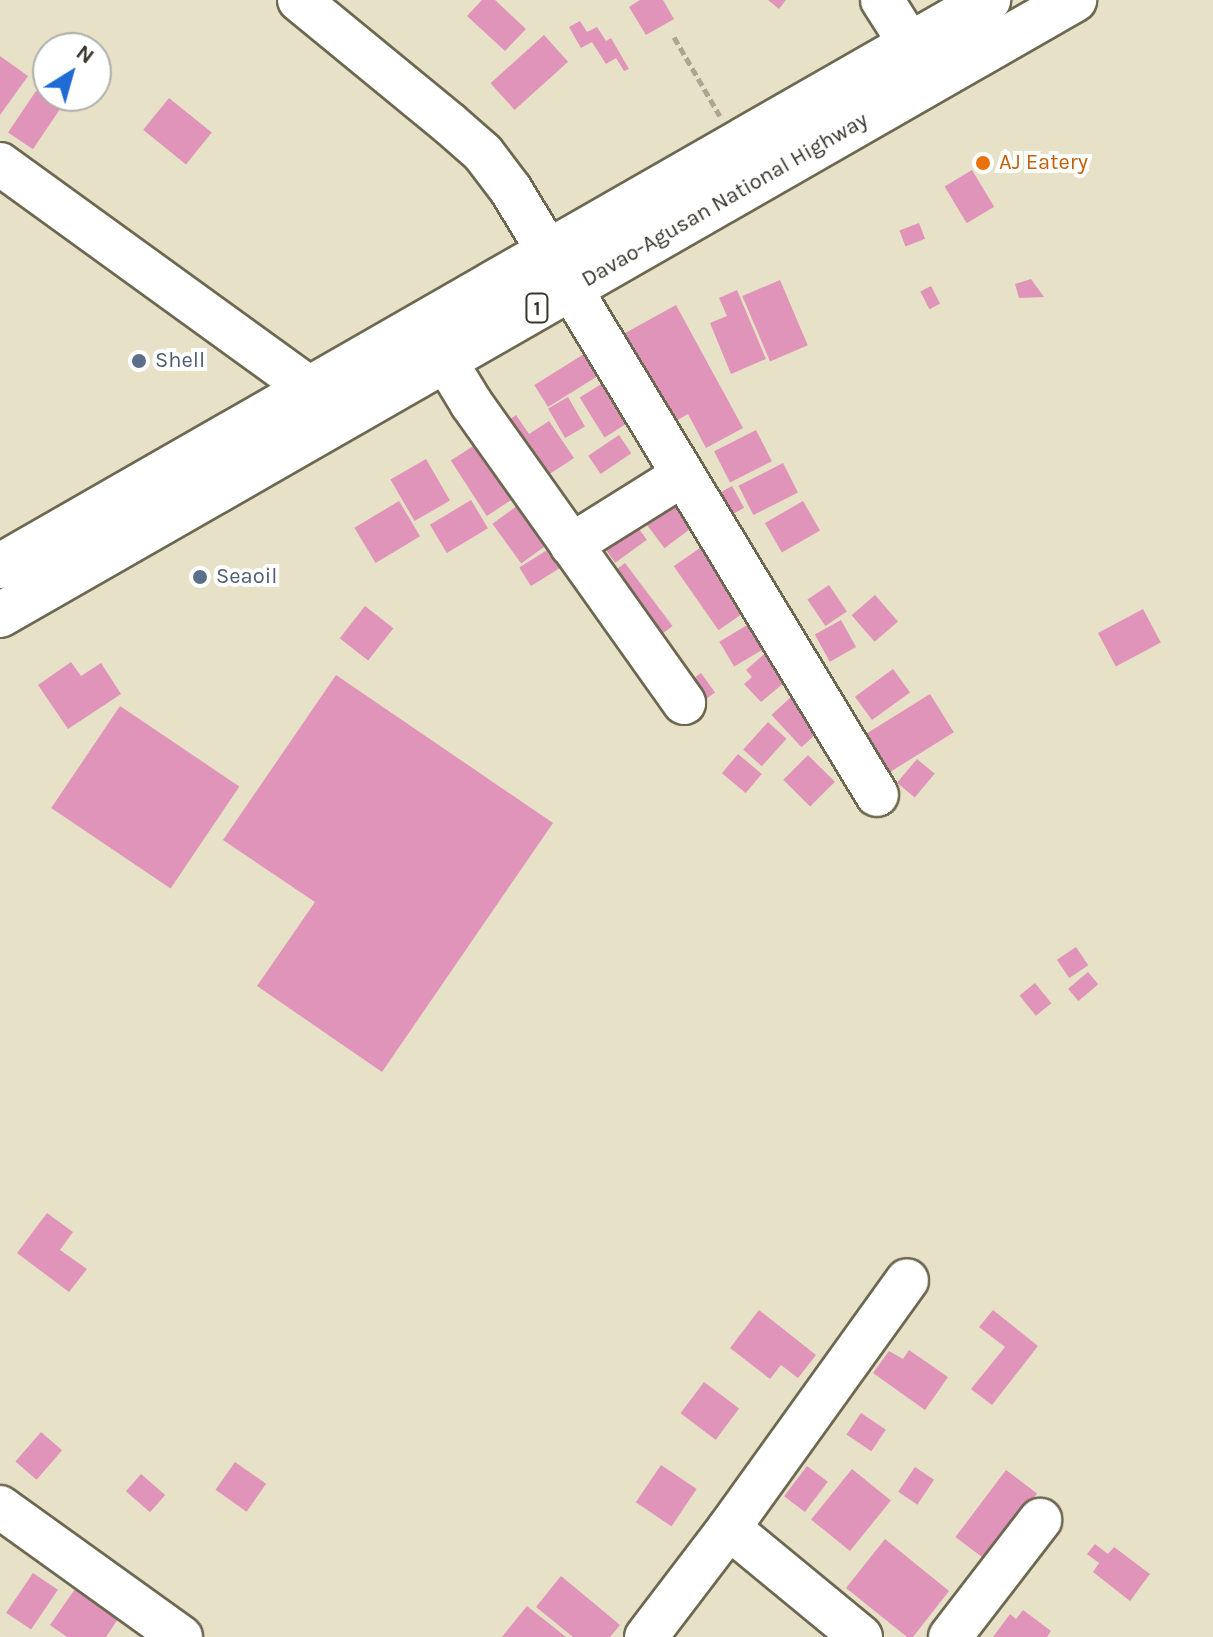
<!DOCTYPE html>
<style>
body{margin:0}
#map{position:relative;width:1213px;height:1637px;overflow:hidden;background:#e6e1c7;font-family:Karla,sans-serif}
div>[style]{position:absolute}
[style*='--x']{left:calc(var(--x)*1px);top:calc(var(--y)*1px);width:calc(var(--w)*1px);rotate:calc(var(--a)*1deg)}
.building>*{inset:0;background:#e194ba;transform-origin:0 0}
.path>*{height:5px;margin-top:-2.5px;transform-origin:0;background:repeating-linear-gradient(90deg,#aaa691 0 8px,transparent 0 12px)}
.roads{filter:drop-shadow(2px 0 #6d6851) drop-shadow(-2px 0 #6d6851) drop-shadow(0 2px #6d6851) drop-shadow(0 -2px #6d6851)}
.minor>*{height:42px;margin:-21px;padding:0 21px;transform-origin:21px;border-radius:21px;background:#fff}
.highway>*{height:44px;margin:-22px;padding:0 22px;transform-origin:22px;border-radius:22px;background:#fff}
.dots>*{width:22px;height:22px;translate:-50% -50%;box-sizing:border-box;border:4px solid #fff;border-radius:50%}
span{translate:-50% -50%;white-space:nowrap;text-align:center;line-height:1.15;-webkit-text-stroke:8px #fff;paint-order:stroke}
.shield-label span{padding:2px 6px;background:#fff;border:2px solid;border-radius:6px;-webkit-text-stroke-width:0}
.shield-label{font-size:20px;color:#38362c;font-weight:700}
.food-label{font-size:22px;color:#c56008}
.left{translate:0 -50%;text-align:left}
.street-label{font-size:22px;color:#38362c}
.service-label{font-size:22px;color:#4e5e75}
.north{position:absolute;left:32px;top:32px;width:80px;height:80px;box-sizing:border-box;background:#fff;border:2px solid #afafab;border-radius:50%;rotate:37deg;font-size:22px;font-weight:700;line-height:32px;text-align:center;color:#38362c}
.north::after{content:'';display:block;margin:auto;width:28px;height:36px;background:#1e6bd5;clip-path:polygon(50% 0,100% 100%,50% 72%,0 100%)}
</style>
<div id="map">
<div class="building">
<i style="clip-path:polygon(482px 0,495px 0,526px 29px,505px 51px,467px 16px)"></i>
<i style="clip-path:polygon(640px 0,663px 0,674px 19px,646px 35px,629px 7px)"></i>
<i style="clip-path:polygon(768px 0,786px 0,779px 9px)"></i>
<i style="clip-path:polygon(580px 21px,587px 32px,597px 27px,606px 41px,611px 38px,629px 69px,624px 71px,616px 58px,606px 64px,592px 42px,581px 48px,569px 27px)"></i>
<i style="left:544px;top:35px;width:36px;height:72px;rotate:48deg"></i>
<i style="clip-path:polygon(0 56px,28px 76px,0 115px)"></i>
<i style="left:36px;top:91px;width:30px;height:50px;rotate:34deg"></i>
<i style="left:169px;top:98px;width:55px;height:41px;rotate:39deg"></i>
<i style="left:972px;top:170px;width:43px;height:32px;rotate:59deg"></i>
<i style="left:919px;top:223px;width:17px;height:21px;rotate:69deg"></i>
<i style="clip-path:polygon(1031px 279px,1044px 297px,1019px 298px,1015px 284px)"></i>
<i style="left:780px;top:280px;width:71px;height:41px;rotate:67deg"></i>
<i style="left:931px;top:286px;width:20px;height:12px;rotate:63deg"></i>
<i style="clip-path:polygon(737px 290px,766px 359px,731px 374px,710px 323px,727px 316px,719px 298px)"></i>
<i style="clip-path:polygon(676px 305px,743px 428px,706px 448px,688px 414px,667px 426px,618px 337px)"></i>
<i style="left:592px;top:349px;width:26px;height:68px;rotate:58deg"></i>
<i style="left:611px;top:378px;width:47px;height:37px;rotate:58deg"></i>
<i style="left:568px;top:397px;width:34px;height:23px;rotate:60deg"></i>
<i style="clip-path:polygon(516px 415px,529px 434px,549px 421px,574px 458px,539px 481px,502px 425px)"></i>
<i style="left:756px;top:430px;width:35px;height:47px;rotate:63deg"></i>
<i style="left:619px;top:435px;width:22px;height:37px;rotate:56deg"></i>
<i style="left:481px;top:441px;width:66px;height:36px;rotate:57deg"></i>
<i style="left:426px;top:459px;width:48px;height:41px;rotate:60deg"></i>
<i style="left:783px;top:463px;width:33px;height:50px;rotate:63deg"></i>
<i style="left:732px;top:486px;width:25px;height:17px;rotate:61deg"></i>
<i style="left:671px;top:492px;width:41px;height:39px;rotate:53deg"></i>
<i style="left:528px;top:498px;width:49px;height:44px;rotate:54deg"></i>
<i style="left:471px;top:500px;width:33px;height:48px;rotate:59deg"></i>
<i style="left:399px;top:501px;width:41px;height:52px;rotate:59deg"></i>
<i style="left:803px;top:501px;width:34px;height:44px;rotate:60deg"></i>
<i style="left:631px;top:518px;width:27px;height:39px;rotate:54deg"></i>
<i style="left:560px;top:542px;width:22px;height:48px;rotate:58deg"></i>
<i style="left:700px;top:548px;width:78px;height:32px;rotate:55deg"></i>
<i style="left:625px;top:563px;width:79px;height:25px;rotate:53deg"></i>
<i style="left:829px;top:585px;width:32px;height:26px;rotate:56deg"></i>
<i style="left:875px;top:595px;width:35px;height:31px;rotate:49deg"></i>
<i style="left:365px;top:606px;width:36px;height:41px;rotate:38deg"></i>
<i style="left:1143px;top:609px;width:38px;height:51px;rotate:62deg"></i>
<i style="left:757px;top:619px;width:29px;height:44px;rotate:59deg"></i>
<i style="left:841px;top:620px;width:31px;height:30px;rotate:61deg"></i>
<i style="clip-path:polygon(769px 650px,792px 676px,761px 702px,744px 684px,752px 677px,746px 670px)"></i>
<i style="clip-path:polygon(71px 662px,81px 676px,101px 663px,121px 694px,68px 729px,38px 685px)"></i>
<i style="left:893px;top:669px;width:29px;height:47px;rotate:54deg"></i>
<i style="left:701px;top:673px;width:24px;height:25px;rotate:54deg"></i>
<i style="clip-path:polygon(336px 675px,553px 823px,382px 1072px,257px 986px,315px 902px,223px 840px)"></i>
<i style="left:930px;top:694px;width:45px;height:86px;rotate:58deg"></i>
<i style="left:792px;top:696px;width:44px;height:28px;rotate:47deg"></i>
<i style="left:120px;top:706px;width:144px;height:123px;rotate:34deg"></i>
<i style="left:768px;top:722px;width:25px;height:37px;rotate:42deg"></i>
<i style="left:738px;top:754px;width:31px;height:25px;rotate:40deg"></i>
<i style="left:808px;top:755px;width:38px;height:35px;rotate:45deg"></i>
<i style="left:917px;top:759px;width:23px;height:31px;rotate:40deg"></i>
<i style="left:1076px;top:947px;width:22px;height:23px;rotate:56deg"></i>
<i style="left:1088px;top:972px;width:16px;height:26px;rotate:50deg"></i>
<i style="left:1035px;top:983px;width:26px;height:20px;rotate:51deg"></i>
<i style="clip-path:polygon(47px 1213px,73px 1232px,60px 1250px,87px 1269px,69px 1292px,17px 1253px)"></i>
<i style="clip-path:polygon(759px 1310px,816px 1355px,798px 1378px,781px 1365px,770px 1379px,730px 1348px)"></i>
<i style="clip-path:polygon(993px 1310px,1038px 1346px,992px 1405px,971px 1389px,1005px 1347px,979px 1327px)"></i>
<i style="clip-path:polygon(909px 1350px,948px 1377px,925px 1410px,873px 1373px,889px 1351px,903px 1359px)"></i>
<i style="left:704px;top:1382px;width:44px;height:39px;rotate:37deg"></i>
<i style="left:861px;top:1413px;width:30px;height:26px;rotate:34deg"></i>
<i style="left:41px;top:1432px;width:28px;height:39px;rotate:41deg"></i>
<i style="left:235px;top:1462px;width:38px;height:34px;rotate:35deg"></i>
<i style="left:661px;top:1465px;width:43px;height:45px;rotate:34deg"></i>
<i style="left:807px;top:1466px;width:26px;height:38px;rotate:37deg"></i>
<i style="left:915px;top:1467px;width:23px;height:30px;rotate:34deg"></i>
<i style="left:852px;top:1469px;width:50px;height:65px;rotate:39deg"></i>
<i style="left:1006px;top:1470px;width:39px;height:84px;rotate:37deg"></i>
<i style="left:141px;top:1474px;width:32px;height:23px;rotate:41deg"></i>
<i style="clip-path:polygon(885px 1539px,949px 1591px,913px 1637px,907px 1637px,846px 1588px)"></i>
<i style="clip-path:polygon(1095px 1544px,1108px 1554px,1114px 1547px,1150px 1574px,1130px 1601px,1093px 1572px,1099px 1563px,1087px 1554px)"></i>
<i style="left:33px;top:1573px;width:30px;height:48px;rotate:34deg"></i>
<i style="clip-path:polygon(561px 1576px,620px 1625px,610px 1637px,573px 1637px,536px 1607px)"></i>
<i style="clip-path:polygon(75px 1589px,118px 1619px,106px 1637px,67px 1637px,50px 1625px)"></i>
<i style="clip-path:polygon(527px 1606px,566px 1637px,502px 1637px)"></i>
<i style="clip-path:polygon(1023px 1610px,1051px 1631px,1047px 1637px,993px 1637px,1010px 1614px,1016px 1619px)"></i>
</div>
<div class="path">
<i style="--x:674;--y:37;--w:91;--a:59.8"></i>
</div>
<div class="roads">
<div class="minor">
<i style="--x:299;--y:0;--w:195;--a:39.4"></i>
<i style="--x:450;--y:124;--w:44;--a:41.3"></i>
<i style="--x:483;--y:153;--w:46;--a:52.9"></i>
<i style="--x:511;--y:190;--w:707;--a:58.83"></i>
<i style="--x:882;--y:0;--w:52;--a:57.5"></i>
<i style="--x:0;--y:164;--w:382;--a:35.9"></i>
<i style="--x:310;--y:388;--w:32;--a:60"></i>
<i style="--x:445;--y:360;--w:50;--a:58.8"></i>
<i style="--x:471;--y:403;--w:368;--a:54.6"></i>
<i style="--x:571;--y:545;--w:132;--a:-32"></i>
<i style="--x:0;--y:1507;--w:223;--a:35.7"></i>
<i style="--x:729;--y:1528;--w:171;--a:39.5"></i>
<i style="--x:646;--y:1637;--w:137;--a:-52.7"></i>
<i style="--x:729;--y:1528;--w:305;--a:-54.3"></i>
<i style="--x:950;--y:1637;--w:148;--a:-52.4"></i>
</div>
<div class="highway">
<i style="--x:0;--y:566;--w:1139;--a:-29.81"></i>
<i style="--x:0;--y:615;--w:1238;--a:-29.8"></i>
</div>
</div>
<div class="dots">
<i style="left:983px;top:163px;background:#e8710a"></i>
<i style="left:139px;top:361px;background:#5c6f8a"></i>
<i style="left:200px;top:577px;background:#5c6f8a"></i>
</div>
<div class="shield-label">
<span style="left:537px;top:308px">1</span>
</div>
<div class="food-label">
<span class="left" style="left:999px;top:163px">AJ Eatery</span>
</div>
<div class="street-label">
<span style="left:725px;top:200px;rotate:-30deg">Davao-Agusan National Highway</span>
</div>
<div class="service-label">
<span class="left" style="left:155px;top:361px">Shell</span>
<span class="left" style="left:216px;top:577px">Seaoil</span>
</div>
<div class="north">N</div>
</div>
